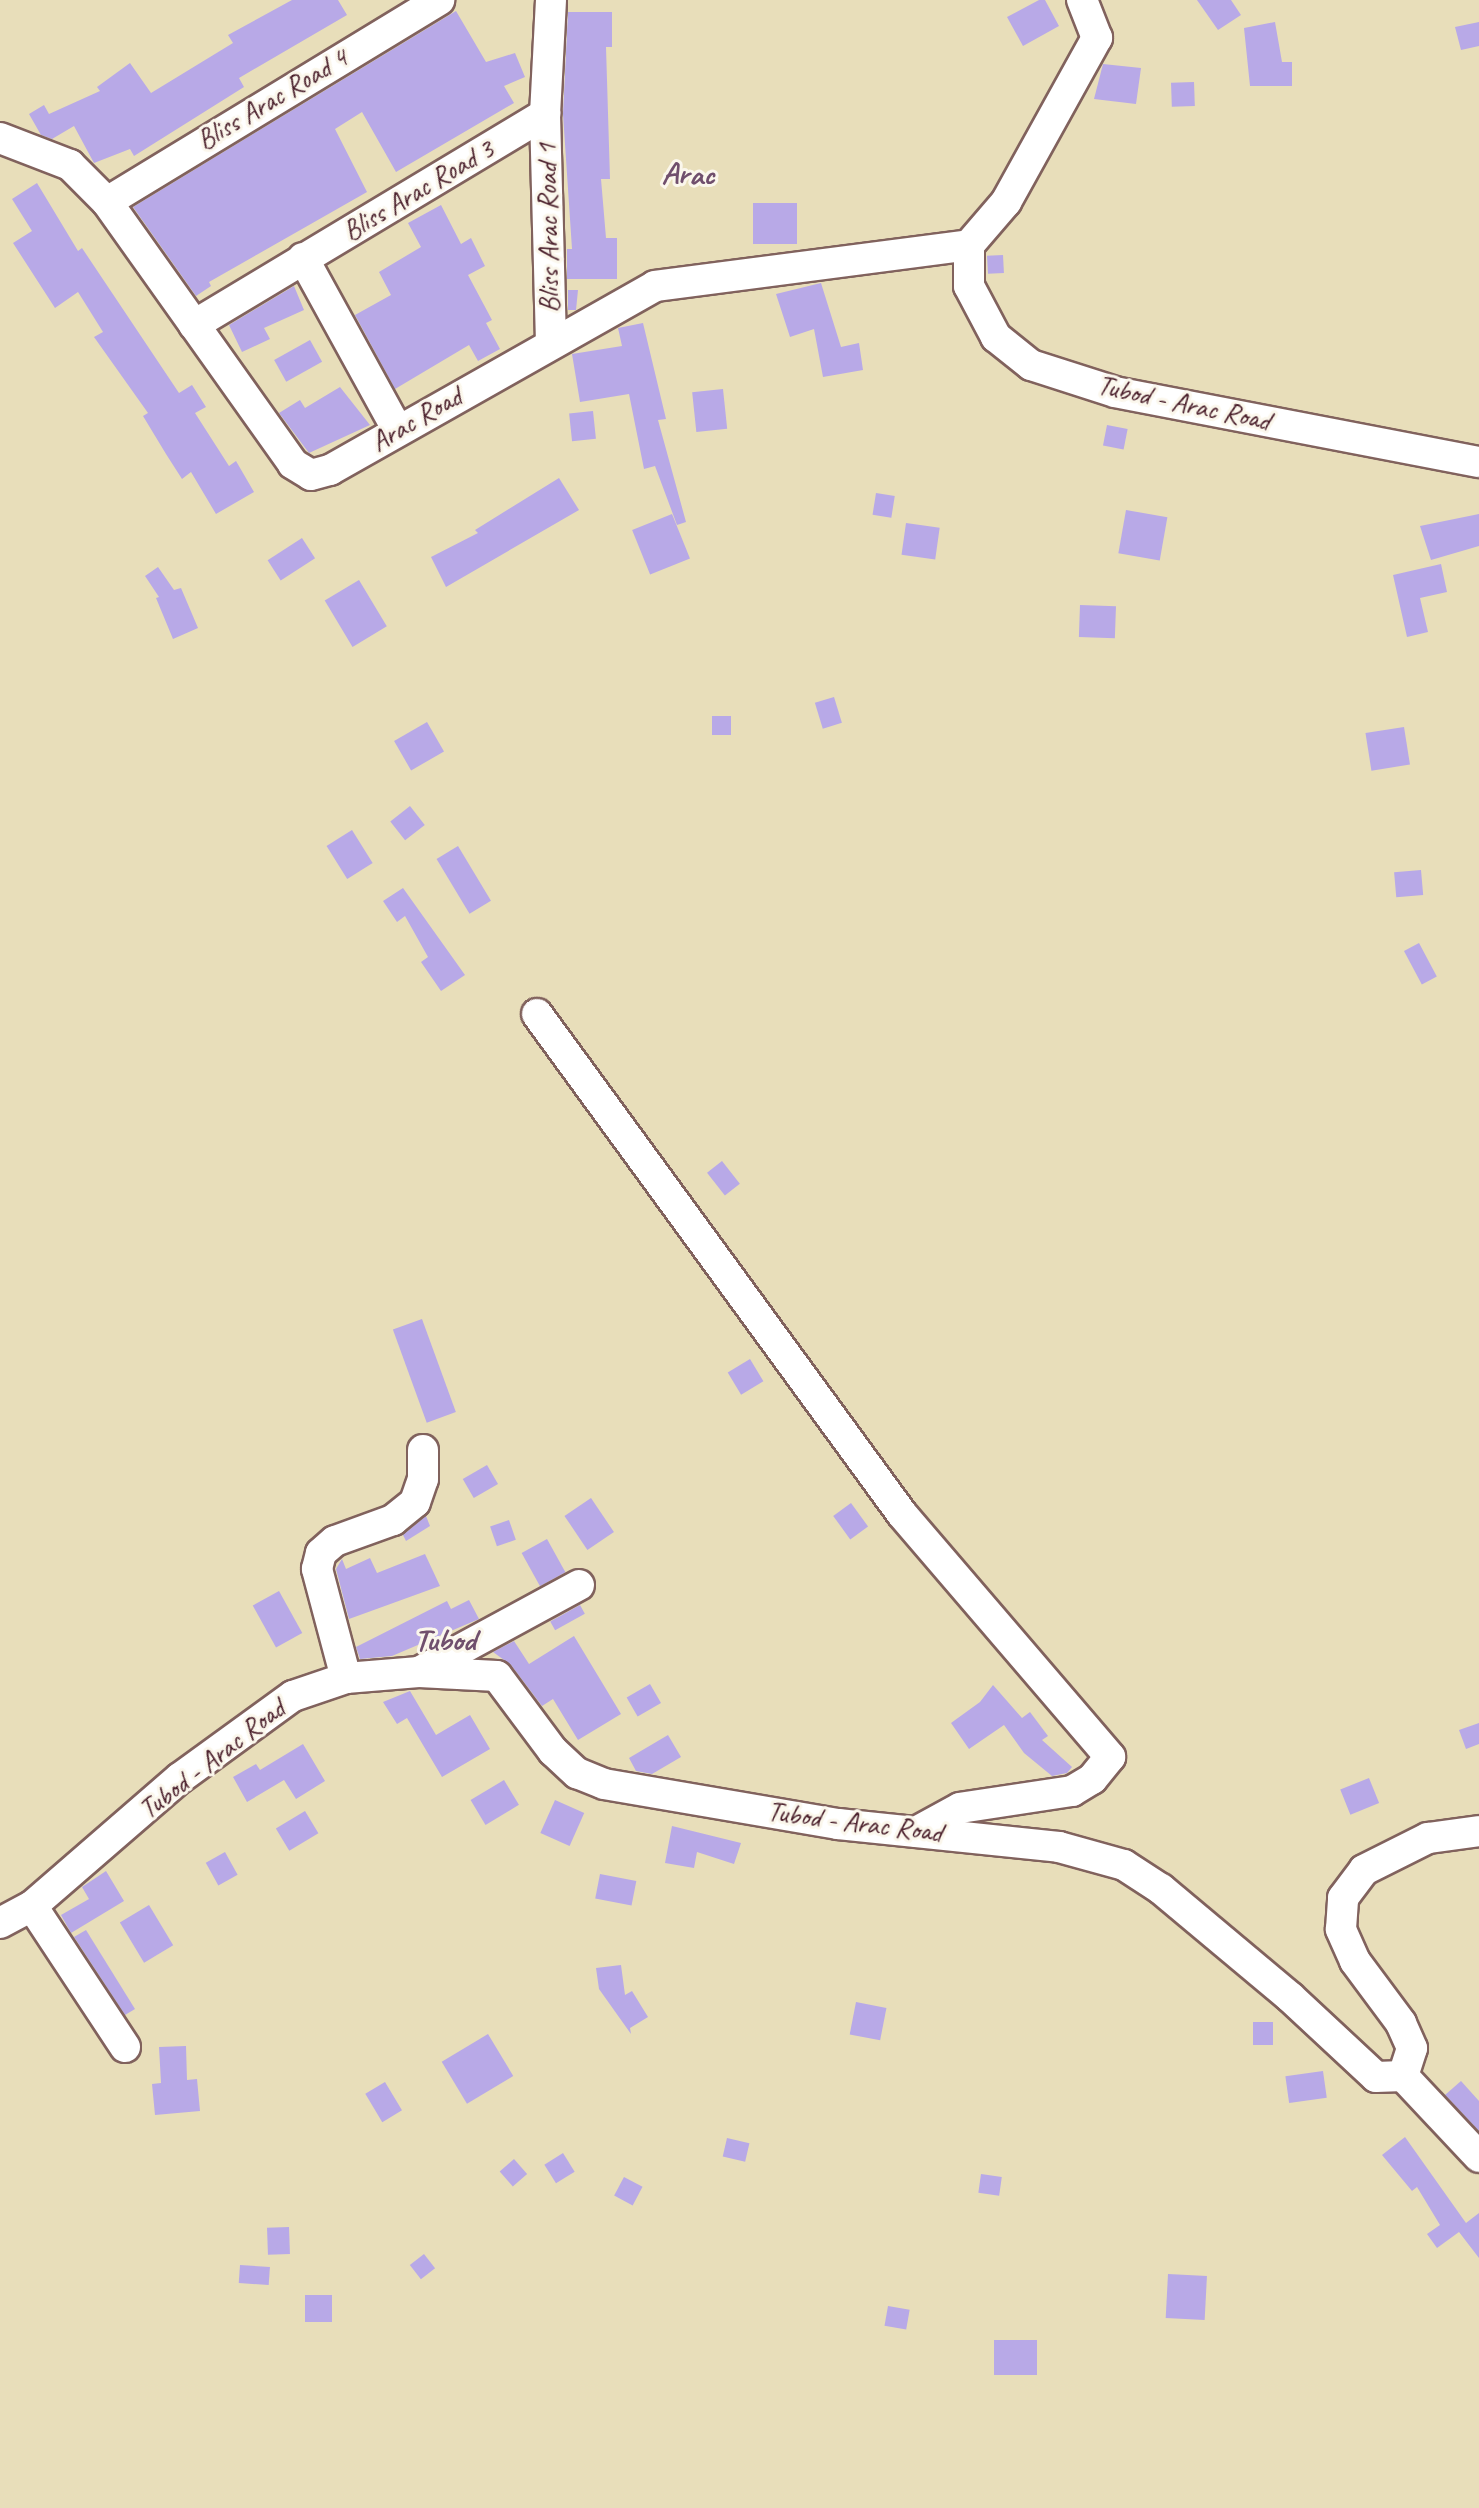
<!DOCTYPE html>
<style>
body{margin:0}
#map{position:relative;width:1479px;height:2508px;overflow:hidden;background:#e8deba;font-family:Caveat,sans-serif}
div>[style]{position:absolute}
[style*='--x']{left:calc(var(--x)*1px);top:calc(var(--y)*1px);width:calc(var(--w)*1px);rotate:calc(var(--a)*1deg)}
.building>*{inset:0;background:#b8a9e7;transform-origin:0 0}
.roads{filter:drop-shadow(2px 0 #81625d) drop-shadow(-2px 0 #81625d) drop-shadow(0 2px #81625d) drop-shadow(0 -2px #81625d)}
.minor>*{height:30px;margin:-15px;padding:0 15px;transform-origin:15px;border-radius:15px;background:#fff}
span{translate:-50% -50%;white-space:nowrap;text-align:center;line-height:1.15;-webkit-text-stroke:6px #fbf7ec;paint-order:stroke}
.street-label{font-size:28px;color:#4a1f2b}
.quarter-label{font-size:32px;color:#704f6d;font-weight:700}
</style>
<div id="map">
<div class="building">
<i style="clip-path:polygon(292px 0,338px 0,347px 15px,239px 78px,244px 87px,134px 156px,130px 149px,94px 163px,74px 126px,52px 139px,41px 135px,29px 114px,44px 105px,49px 114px,100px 91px,97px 87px,130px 63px,151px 93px,233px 43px,228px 35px)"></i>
<i style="clip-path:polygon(1039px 0,1045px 0,1059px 26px,1023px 46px,1007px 17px)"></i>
<i style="clip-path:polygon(1197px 0,1231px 0,1241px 15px,1218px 30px)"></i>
<i style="clip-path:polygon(456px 11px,486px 62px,515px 53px,525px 77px,504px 86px,514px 103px,396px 172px,362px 112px,335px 129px,367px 192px,209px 282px,211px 286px,196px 296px,133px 207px)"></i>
<i style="clip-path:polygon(568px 12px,612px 12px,612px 47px,606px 47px,610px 179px,601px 179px,606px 238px,617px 238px,617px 279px,567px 279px,567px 249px,572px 249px,563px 114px)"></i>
<i style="clip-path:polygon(1275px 22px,1282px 62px,1292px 62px,1292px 86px,1250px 86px,1244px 28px)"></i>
<i style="clip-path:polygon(1479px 22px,1479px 46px,1461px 50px,1455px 27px)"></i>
<i style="clip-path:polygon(1103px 64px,1141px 68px,1136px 104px,1094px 99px)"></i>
<i style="left:1194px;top:82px;width:24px;height:23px;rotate:88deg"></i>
<i style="clip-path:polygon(37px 183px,78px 251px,82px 248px,179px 393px,192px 385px,206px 407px,195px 413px,229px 466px,236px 461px,254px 492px,216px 514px,191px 472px,182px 479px,166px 454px,143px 416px,148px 413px,94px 337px,103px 332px,78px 292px,55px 308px,13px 243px,32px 231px,12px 199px)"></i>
<i style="left:753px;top:203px;width:44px;height:41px"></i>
<i style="clip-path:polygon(441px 205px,461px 244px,471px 238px,485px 266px,468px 275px,492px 320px,486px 323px,500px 349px,478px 361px,469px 345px,395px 389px,355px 315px,391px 295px,379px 272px,421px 247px,408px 223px)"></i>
<i style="left:1003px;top:255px;width:18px;height:16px;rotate:87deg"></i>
<i style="clip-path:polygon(821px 283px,841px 347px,859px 343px,863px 370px,823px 377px,814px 329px,790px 337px,776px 294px)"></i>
<i style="clip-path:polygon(294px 286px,304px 310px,264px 328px,270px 339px,242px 352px,229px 325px)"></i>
<i style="clip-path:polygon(568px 290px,578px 290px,576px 310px,568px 310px)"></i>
<i style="clip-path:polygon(643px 323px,666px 419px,658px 420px,686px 522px,677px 525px,655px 466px,644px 469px,629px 394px,580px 402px,572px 354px,622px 346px,618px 328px)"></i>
<i style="left:310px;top:340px;width:25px;height:41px;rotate:61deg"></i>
<i style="clip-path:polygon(340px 387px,370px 425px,309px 453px,279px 413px,300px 400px,305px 408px)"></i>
<i style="left:723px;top:389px;width:40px;height:31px;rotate:84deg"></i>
<i style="left:593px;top:411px;width:28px;height:24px;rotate:84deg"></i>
<i style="left:1107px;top:425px;width:21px;height:21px;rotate:11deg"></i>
<i style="clip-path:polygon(559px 478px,579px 510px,446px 587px,431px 557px,478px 533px,475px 530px)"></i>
<i style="left:876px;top:493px;width:19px;height:22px;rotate:9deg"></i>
<i style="left:1126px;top:510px;width:42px;height:44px;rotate:10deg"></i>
<i style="left:672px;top:514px;width:48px;height:43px;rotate:68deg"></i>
<i style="clip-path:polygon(1479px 514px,1479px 546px,1431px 560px,1420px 526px)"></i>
<i style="left:906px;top:523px;width:34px;height:32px;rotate:8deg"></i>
<i style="left:302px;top:538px;width:24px;height:41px;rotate:57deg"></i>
<i style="clip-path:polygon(1441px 564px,1447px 592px,1420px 598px,1428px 632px,1407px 637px,1393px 575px)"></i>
<i style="clip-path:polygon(158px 567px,174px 590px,181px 588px,198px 628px,173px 639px,156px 598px,159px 597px,145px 576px)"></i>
<i style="left:359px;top:580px;width:54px;height:40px;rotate:59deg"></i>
<i style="left:1080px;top:605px;width:36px;height:32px;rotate:2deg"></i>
<i style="left:834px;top:697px;width:27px;height:20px;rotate:73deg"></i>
<i style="left:712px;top:716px;width:19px;height:19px"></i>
<i style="left:427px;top:722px;width:34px;height:38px;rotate:60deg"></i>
<i style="left:1404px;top:727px;width:38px;height:39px;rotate:81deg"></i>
<i style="left:410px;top:806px;width:24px;height:25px;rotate:52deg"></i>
<i style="left:352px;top:830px;width:39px;height:30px;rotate:58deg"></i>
<i style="left:458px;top:846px;width:64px;height:25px;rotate:59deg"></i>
<i style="left:1421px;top:870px;width:25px;height:27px;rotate:85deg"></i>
<i style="clip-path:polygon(403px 888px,465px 975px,441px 991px,421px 962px,428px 957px,405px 916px,397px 922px,383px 901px)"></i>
<i style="left:1419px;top:943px;width:38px;height:17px;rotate:62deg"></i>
<i style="left:722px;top:1161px;width:29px;height:19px;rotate:52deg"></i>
<i style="left:422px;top:1319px;width:99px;height:31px;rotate:70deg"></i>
<i style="left:750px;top:1359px;width:26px;height:26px;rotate:59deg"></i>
<i style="left:487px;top:1465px;width:22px;height:28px;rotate:60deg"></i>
<i style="left:591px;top:1498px;width:41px;height:32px;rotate:56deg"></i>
<i style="left:851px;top:1503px;width:29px;height:22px;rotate:54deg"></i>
<i style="clip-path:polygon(426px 1516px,430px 1526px,406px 1541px,403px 1535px)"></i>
<i style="left:509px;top:1520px;width:21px;height:20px;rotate:71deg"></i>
<i style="left:547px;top:1539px;width:38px;height:29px;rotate:61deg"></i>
<i style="clip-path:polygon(425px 1554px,440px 1586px,349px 1619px,336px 1569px,342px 1559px,346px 1569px,370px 1558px,377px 1573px)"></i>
<i style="left:279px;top:1591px;width:48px;height:30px;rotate:61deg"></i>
<i style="clip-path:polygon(469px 1600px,479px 1619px,392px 1656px,360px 1659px,356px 1647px,447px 1601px,451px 1609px)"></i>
<i style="left:580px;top:1605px;width:10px;height:34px;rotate:61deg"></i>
<i style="clip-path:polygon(574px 1636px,621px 1714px,578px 1740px,553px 1699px,542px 1706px,511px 1665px,493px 1652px,514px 1641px,529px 1664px)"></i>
<i style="left:650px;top:1684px;width:22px;height:27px;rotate:60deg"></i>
<i style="clip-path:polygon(993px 1685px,1022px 1718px,1030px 1712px,1048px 1736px,1042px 1740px,1072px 1767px,1067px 1773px,1052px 1776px,1024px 1753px,1004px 1725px,969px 1749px,951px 1723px,980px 1702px)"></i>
<i style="clip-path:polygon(410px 1691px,436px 1735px,470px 1715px,490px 1749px,442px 1777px,407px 1718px,397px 1724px,383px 1702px)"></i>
<i style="clip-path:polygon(1479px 1723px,1479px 1744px,1466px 1749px,1459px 1730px)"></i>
<i style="clip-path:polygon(668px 1735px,681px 1757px,652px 1774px,636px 1771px,629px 1758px)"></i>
<i style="clip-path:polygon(303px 1744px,325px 1781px,296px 1799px,284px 1780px,247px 1802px,233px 1777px,256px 1764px,260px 1770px)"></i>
<i style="left:1369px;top:1778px;width:27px;height:31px;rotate:68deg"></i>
<i style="left:504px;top:1780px;width:29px;height:39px;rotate:59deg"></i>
<i style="left:555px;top:1800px;width:32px;height:36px;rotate:24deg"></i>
<i style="left:305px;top:1811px;width:26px;height:34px;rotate:59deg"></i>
<i style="clip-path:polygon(672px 1826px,741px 1843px,734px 1864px,697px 1852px,694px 1868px,665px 1863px)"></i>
<i style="left:225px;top:1852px;width:26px;height:22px;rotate:61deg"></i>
<i style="clip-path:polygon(106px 1871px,124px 1901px,71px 1933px,61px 1915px,89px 1899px,82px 1887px)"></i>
<i style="left:600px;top:1874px;width:37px;height:25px;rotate:11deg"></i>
<i style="left:149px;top:1905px;width:47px;height:34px;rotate:59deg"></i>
<i style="clip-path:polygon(86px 1930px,135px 2009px,125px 2015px,74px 1937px)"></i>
<i style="clip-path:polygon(621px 1965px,625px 1995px,632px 1991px,648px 2017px,630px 2028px,631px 2034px,599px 1989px,596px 1968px)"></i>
<i style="left:856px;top:2002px;width:31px;height:33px;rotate:11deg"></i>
<i style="left:1253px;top:2022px;width:20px;height:23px"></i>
<i style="left:488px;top:2034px;width:49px;height:54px;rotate:59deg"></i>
<i style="clip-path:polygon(186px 2046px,187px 2080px,197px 2079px,200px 2111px,155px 2115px,152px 2084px,161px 2083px,159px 2047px)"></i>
<i style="left:1323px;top:2071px;width:27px;height:38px;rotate:82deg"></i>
<i style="clip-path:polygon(1461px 2081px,1479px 2101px,1479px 2131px,1445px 2095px)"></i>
<i style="left:385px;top:2082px;width:33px;height:23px;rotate:59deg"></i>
<i style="clip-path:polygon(1405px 2137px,1466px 2223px,1479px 2213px,1479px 2258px,1459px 2232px,1437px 2248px,1427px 2234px,1440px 2225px,1417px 2187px,1412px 2191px,1382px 2155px)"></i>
<i style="left:727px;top:2138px;width:23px;height:19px;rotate:13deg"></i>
<i style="left:563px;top:2153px;width:22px;height:22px;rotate:58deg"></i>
<i style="left:514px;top:2159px;width:20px;height:19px;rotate:49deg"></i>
<i style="left:981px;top:2174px;width:21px;height:19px;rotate:8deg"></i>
<i style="left:624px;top:2177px;width:21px;height:21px;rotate:28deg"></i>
<i style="left:289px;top:2227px;width:27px;height:22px;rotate:88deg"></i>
<i style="left:424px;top:2254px;width:18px;height:18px;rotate:52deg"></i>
<i style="left:240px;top:2265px;width:30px;height:18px;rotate:4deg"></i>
<i style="left:1168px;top:2274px;width:39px;height:44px;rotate:3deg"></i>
<i style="left:305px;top:2295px;width:27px;height:27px"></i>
<i style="left:888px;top:2306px;width:22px;height:20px;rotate:10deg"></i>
<i style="left:994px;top:2340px;width:43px;height:35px"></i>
</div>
<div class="roads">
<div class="minor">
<i style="--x:551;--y:0;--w:114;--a:93"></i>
<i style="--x:545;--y:114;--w:227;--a:88.5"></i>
<i style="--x:0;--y:138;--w:75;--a:21.1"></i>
<i style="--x:70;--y:165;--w:52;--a:45"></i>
<i style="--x:107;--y:202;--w:321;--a:54.6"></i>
<i style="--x:293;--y:464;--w:21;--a:31"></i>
<i style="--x:311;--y:475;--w:20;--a:-15"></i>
<i style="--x:330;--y:470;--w:373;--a:-29.5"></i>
<i style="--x:655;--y:286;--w:317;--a:-7.4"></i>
<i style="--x:107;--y:202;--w:389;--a:-31.3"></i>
<i style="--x:969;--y:245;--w:41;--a:90"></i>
<i style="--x:969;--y:286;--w:58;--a:62.1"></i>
<i style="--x:996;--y:337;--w:45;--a:38.7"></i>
<i style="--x:1031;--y:365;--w:88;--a:17.8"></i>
<i style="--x:1115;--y:392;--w:371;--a:10.9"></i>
<i style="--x:969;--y:245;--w:57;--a:-49.3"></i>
<i style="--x:1006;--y:202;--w:188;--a:-61"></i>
<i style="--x:1097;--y:38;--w:41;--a:-111.5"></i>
<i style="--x:303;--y:258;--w:195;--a:61.2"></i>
<i style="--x:194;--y:325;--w:410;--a:-31"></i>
<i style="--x:537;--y:1014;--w:619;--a:53.87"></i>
<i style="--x:902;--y:1514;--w:320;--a:49.4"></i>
<i style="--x:1110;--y:1757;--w:28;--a:129"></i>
<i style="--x:1092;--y:1779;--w:23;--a:149"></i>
<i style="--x:1072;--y:1791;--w:113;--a:171.4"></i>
<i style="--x:960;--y:1808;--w:50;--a:151.4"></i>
<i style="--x:419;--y:1672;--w:182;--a:-28.5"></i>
<i style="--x:346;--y:1678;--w:113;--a:-104.9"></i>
<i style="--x:317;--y:1569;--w:16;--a:-76"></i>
<i style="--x:321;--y:1553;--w:18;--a:-41"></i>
<i style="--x:335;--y:1541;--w:62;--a:-19.9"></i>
<i style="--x:393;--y:1520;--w:28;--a:-39"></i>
<i style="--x:415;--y:1502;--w:24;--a:-71"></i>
<i style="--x:423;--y:1479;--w:29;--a:-90"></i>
<i style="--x:32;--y:1906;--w:169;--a:56.6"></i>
<i style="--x:0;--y:1923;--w:36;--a:-28"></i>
<i style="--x:32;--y:1906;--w:196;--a:-40.9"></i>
<i style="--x:180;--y:1778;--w:140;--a:-36"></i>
<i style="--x:293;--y:1696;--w:56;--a:-18.8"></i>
<i style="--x:346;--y:1678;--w:73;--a:-4.7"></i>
<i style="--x:419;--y:1672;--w:78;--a:2.9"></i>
<i style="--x:497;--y:1676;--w:94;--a:53.3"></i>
<i style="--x:553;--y:1751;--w:33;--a:43"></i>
<i style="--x:577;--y:1773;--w:29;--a:22"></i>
<i style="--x:604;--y:1784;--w:237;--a:9.7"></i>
<i style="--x:838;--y:1824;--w:222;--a:5.9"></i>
<i style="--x:1059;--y:1847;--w:67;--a:15.5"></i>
<i style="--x:1124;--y:1865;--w:44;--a:33"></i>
<i style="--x:1161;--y:1889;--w:168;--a:39.9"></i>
<i style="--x:1290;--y:1997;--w:117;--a:42.9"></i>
<i style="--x:1376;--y:2077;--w:27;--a:-2"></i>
<i style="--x:1403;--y:2076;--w:29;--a:-72"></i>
<i style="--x:1412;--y:2048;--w:27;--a:-114"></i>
<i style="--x:1401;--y:2023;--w:77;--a:-126.6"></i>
<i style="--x:1355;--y:1961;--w:35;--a:-114"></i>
<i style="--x:1341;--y:1929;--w:31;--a:-86"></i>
<i style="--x:1343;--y:1898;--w:35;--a:-53"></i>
<i style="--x:1364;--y:1870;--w:72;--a:-26.6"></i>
<i style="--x:1428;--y:1838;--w:51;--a:-7.8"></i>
<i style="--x:1403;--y:2076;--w:111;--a:46.8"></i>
</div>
</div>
<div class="street-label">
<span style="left:272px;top:99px;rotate:-31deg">Bliss Arac Road 4</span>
<span style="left:418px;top:190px;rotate:-31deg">Bliss Arac Road 3</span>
<span style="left:548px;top:228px;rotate:-91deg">Bliss Arac Road 1</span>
<span style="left:1184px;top:403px;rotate:12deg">Tubod - Arac Road</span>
<span style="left:416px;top:419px;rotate:-30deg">Arac Road</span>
<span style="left:212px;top:1759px;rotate:-38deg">Tubod - Arac Road</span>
<span style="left:855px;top:1822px;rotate:7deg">Tubod - Arac Road</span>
</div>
<div class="quarter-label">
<span style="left:688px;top:174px">Arac</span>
<span style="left:445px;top:1640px">Tubod</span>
</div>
</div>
